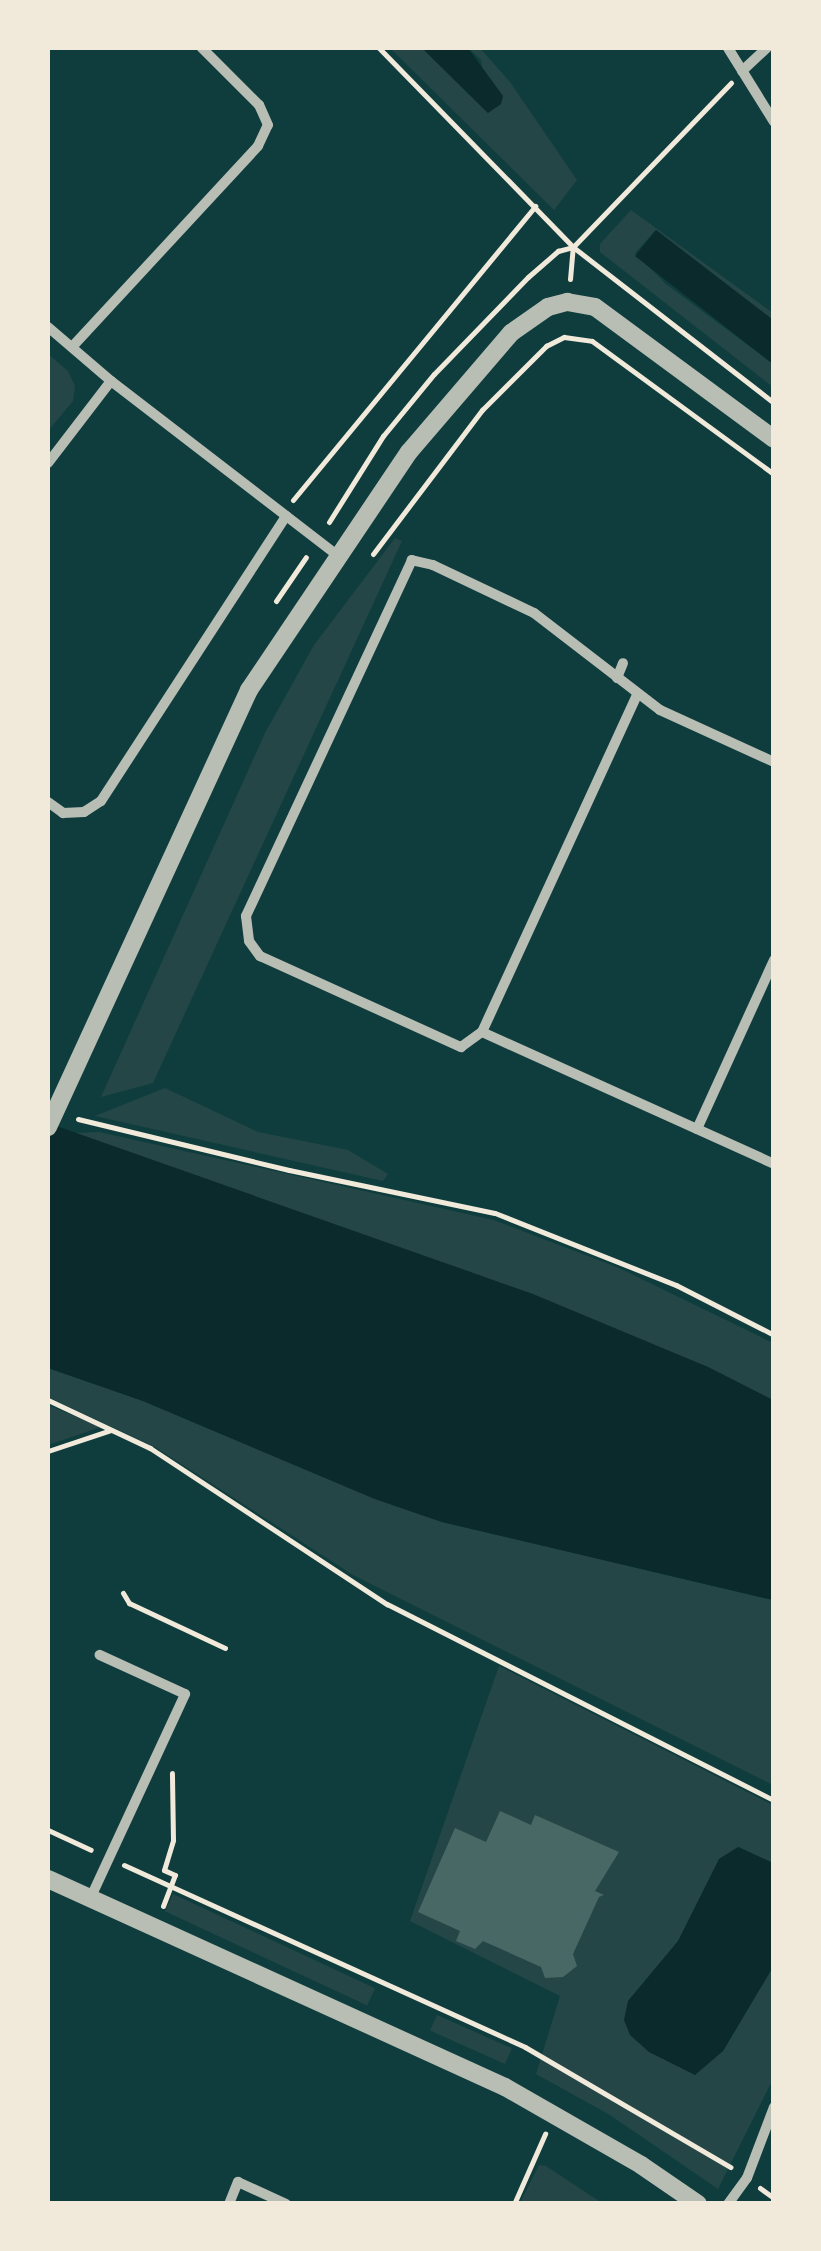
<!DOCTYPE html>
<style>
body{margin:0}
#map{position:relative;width:821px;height:2251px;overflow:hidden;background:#0f3d3e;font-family:"Varela Round",sans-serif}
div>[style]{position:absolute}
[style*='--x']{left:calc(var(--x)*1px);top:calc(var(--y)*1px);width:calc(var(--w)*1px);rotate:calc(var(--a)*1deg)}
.green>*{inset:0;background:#244646;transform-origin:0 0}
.water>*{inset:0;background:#0a2a2b}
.building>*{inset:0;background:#486865}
.path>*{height:5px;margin:-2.5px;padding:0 2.5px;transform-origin:2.5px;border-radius:2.5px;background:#f1e9da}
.minor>*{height:10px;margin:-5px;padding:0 5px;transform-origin:5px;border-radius:5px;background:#b8beb3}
.tertiary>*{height:18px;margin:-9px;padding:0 9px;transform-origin:9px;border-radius:9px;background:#b8beb3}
span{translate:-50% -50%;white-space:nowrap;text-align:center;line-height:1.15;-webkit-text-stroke:8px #f1e9da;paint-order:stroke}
.frame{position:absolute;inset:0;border:50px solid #f1e9da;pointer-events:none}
</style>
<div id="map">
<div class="green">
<i style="clip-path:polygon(390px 48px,422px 48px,488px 113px,481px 60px,468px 48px,480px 48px,510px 82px,577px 180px,554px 210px)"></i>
<i style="clip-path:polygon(631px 210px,773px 313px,773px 320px,656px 230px,635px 253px,666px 284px,773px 364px,773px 387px,600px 252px,600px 244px)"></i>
<i style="clip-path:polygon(48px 354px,68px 371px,75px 386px,73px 401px,48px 431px)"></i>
<i style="clip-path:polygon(395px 538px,402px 541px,153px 1083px,101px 1097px,265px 733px,314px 645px)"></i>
<i style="clip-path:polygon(165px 1088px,258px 1132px,348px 1150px,388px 1174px,383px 1181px,95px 1116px)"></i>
<i style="clip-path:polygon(99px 1132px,494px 1220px,619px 1268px,773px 1343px,773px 1400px,708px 1367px,74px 1133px)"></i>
<i style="clip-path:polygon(48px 1368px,143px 1401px,375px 1499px,442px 1522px,773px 1600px,773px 1785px,353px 1575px,155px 1447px,48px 1397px)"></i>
<i style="clip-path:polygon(48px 1405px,101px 1427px,48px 1445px)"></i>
<i style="clip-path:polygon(499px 1666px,773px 1805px,773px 1863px,739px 1847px,720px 1859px,678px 1942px,628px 2001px,723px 2051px,773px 1967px,773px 2079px,718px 2189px,610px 2115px,536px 2074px,560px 1996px,410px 1921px)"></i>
<i style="left:173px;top:1894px;width:223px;height:19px;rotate:25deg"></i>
<i style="left:437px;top:2015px;width:82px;height:17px;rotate:24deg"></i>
<i style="clip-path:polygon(539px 2165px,546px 2166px,602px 2203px,520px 2203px)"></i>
</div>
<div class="water">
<i style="clip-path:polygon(422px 48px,468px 48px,503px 96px,501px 104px,488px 113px)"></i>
<i style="clip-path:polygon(656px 230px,773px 320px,773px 364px,635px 256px)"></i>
<i style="clip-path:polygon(48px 1123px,533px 1294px,708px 1367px,773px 1400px,773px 1600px,442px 1522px,375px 1499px,143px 1401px,48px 1368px)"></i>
<i style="clip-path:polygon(738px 1847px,773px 1863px,773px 1967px,723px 2051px,695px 2075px,649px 2052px,630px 2035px,624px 2020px,628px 2001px,678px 1941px,719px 1859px)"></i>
</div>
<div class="building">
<i style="clip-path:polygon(500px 1811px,531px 1825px,535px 1815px,619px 1852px,595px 1891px,604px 1895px,599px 1897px,573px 1954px,577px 1966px,563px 1977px,545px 1978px,541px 1967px,483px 1941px,475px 1949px,456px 1941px,460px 1931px,418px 1912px,455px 1828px,486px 1842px)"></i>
</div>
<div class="path">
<i style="--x:379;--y:48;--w:278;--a:45.7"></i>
<i style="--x:573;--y:247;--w:228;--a:-46.1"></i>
<i style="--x:570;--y:279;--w:32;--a:-85"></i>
<i style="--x:293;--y:500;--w:381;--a:-50.5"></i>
<i style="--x:329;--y:522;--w:102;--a:-57.9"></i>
<i style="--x:383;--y:436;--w:80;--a:-50.6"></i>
<i style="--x:434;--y:374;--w:135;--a:-45.9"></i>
<i style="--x:528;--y:277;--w:40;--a:-41"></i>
<i style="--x:558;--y:251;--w:16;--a:-15"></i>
<i style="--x:573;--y:247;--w:254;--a:37.8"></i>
<i style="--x:373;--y:554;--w:181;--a:-52.9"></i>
<i style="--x:482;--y:410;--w:91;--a:-45"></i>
<i style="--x:546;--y:346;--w:20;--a:-27"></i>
<i style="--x:564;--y:337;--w:28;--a:8"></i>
<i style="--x:592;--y:341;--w:225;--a:36.2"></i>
<i style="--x:276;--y:601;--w:53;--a:-55.7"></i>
<i style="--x:78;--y:1119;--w:217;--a:13.6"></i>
<i style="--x:289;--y:1170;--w:210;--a:11.8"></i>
<i style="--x:495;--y:1213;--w:195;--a:21.7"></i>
<i style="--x:676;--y:1285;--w:110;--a:27"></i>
<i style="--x:48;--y:1400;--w:113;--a:25.2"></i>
<i style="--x:150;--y:1448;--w:284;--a:33.4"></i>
<i style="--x:387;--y:1604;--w:434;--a:26.9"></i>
<i style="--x:48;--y:1451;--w:66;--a:-18.4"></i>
<i style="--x:123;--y:1593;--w:12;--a:59"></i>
<i style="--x:129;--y:1603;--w:106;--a:25.1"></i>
<i style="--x:48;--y:1830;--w:47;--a:24.9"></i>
<i style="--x:124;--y:1865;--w:440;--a:24.4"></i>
<i style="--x:525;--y:2047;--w:238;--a:30.3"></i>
<i style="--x:163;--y:1906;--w:33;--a:-69"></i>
<i style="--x:175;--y:1875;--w:12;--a:-156"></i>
<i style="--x:164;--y:1870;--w:31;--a:-73"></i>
<i style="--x:173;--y:1840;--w:67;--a:-90.9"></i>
<i style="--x:760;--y:2188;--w:17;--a:36"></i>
<i style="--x:514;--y:2204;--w:77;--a:-66.1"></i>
</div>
<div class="minor">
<i style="--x:728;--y:48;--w:87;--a:58.1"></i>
<i style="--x:742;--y:71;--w:34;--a:-43"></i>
<i style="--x:48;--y:327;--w:83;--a:40.6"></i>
<i style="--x:111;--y:381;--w:285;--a:37.6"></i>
<i style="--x:72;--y:347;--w:274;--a:-47.2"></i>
<i style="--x:258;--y:146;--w:23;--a:-65"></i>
<i style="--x:268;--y:125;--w:22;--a:-114"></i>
<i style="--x:259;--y:105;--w:81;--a:-135"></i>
<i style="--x:48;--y:463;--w:103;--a:-52.5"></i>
<i style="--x:617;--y:678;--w:16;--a:-68"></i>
<i style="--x:774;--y:762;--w:125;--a:-155.5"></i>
<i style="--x:660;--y:710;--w:159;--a:-142.4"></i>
<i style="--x:534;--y:613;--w:112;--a:-154.6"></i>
<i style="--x:433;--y:565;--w:22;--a:-167"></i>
<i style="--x:412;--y:560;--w:393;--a:115"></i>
<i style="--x:246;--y:916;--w:25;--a:83"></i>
<i style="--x:249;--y:941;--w:19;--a:54"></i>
<i style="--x:260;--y:956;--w:221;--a:24.4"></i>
<i style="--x:461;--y:1047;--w:26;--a:-36"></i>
<i style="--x:482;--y:1032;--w:320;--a:24.3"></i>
<i style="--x:48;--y:802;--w:19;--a:36"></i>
<i style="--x:63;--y:813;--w:21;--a:-3"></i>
<i style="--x:84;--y:812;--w:20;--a:-33"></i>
<i style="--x:101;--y:801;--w:340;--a:-57"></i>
<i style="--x:482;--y:1032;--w:371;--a:-65.3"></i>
<i style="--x:697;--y:1129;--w:186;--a:-65.5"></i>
<i style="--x:90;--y:1899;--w:226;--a:-65.1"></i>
<i style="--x:185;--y:1694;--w:94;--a:-155.4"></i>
<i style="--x:229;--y:2204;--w:24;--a:-68"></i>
<i style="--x:238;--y:2182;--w:53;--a:24.6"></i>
<i style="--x:728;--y:2204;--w:32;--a:-54"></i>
<i style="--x:747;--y:2178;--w:76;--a:-69.2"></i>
</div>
<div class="tertiary">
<i style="--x:48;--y:1127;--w:481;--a:-65.3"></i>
<i style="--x:249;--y:690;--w:287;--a:-56.1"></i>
<i style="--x:409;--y:452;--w:157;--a:-49.4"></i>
<i style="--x:511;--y:333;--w:45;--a:-35.1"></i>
<i style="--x:548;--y:307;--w:20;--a:-15"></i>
<i style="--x:567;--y:302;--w:28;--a:10"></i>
<i style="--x:595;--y:307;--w:222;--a:36.4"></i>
<i style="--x:48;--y:1879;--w:502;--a:24.47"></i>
<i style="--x:505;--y:2087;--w:157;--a:29.8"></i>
<i style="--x:641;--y:2165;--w:69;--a:34.4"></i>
</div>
<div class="frame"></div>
</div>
